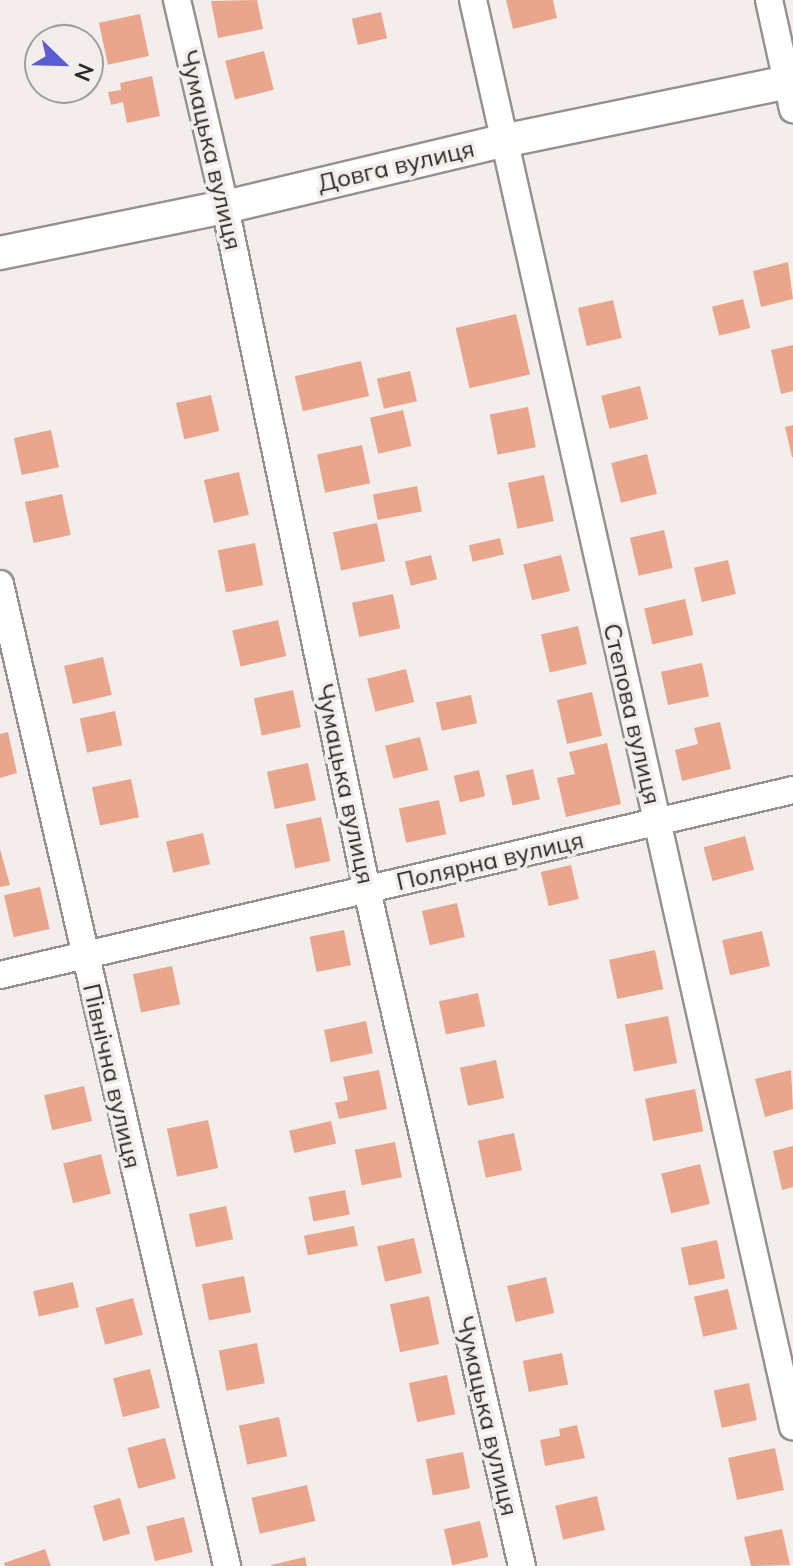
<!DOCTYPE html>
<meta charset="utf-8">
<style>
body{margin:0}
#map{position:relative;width:793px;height:1566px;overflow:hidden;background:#f3eeec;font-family:Mulish,sans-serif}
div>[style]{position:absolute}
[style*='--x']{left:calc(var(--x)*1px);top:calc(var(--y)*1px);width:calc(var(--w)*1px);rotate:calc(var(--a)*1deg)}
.building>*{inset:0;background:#eaa68d;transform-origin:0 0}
.roads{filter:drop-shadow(2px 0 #96918f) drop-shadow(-2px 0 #96918f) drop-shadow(0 2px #96918f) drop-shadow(0 -2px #96918f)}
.minor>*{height:26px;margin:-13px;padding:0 13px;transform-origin:13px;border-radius:13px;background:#fff}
.tertiary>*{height:32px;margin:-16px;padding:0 16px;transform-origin:16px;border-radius:16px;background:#fff}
span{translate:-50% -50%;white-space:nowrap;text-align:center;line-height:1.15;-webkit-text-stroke:7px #f3eeec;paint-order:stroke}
.street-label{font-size:24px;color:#2b2928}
.north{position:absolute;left:24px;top:24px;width:80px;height:80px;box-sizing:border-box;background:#f3eeec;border:2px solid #a39f9e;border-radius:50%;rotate:113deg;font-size:22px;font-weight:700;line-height:32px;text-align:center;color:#2b2928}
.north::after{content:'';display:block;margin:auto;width:28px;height:36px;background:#5a5cd4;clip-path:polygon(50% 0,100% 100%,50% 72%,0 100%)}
</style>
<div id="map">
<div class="building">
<i style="clip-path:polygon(257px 0,263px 29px,218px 38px,211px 1px)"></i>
<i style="clip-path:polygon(506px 0,553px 0,557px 18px,513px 29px)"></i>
<i style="left:381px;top:12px;width:27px;height:30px;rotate:77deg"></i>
<i style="left:140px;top:14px;width:43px;height:42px;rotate:78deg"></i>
<i style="left:264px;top:51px;width:40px;height:40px;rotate:76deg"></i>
<i style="clip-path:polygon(152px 76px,160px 116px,127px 123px,123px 102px,111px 105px,108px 92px,121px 90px,120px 83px)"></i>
<i style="clip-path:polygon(788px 262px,793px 299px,761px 307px,753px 271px)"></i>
<i style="left:743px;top:299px;width:30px;height:32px;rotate:76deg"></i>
<i style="left:613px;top:300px;width:39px;height:36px;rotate:77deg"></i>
<i style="left:516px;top:314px;width:62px;height:62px;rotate:77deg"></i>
<i style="clip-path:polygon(793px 345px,793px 391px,781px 394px,771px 350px)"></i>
<i style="left:361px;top:361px;width:36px;height:68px;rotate:77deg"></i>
<i style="left:410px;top:371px;width:31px;height:34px;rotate:77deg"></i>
<i style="left:640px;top:386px;width:34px;height:40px;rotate:76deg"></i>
<i style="left:211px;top:395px;width:37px;height:36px;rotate:77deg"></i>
<i style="left:528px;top:407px;width:41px;height:39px;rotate:79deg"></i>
<i style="left:403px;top:410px;width:37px;height:34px;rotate:77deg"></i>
<i style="clip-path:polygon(793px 425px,793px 457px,792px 457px,785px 427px)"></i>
<i style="left:51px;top:430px;width:38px;height:38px;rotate:78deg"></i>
<i style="left:362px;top:445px;width:39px;height:46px;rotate:78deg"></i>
<i style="left:647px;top:454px;width:41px;height:37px;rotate:76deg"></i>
<i style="left:239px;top:472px;width:44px;height:36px;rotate:77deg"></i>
<i style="left:544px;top:475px;width:47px;height:37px;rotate:78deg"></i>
<i style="left:417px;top:486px;width:26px;height:45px;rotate:79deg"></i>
<i style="left:62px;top:494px;width:42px;height:38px;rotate:78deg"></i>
<i style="left:377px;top:523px;width:39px;height:45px;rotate:78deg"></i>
<i style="left:664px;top:530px;width:39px;height:35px;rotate:77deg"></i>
<i style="left:500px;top:538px;width:17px;height:32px;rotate:77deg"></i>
<i style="left:255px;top:543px;width:43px;height:38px;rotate:79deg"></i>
<i style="left:431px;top:555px;width:25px;height:27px;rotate:76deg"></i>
<i style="left:561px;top:555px;width:37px;height:39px;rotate:76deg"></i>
<i style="left:728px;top:560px;width:35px;height:35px;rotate:77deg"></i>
<i style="left:393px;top:594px;width:35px;height:42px;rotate:78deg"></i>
<i style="left:685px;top:599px;width:37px;height:42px;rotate:77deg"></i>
<i style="left:278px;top:620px;width:37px;height:47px;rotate:77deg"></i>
<i style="left:578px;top:626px;width:39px;height:38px;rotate:77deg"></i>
<i style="left:103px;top:657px;width:39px;height:40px;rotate:77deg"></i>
<i style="left:702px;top:663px;width:34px;height:42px;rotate:78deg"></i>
<i style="left:406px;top:669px;width:34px;height:40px;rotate:76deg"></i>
<i style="left:293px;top:690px;width:38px;height:40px;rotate:78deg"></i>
<i style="left:592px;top:692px;width:45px;height:36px;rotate:77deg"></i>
<i style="left:471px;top:695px;width:29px;height:36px;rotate:78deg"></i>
<i style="left:115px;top:711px;width:35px;height:36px;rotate:78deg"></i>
<i style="clip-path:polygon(720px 722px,731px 769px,682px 781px,675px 750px,698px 744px,694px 728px)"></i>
<i style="clip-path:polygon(8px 732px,17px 773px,0 778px,0 734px)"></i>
<i style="left:420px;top:737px;width:34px;height:36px;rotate:76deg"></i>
<i style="clip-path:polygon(607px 743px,621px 804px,566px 817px,557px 778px,575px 774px,569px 752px)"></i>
<i style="left:308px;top:763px;width:38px;height:42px;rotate:78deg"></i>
<i style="left:533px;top:769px;width:31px;height:28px;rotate:77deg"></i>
<i style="left:479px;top:770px;width:27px;height:26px;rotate:77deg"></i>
<i style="left:131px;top:779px;width:39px;height:40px;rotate:78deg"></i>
<i style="left:439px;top:800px;width:35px;height:41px;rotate:78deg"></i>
<i style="left:321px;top:817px;width:45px;height:36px;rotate:78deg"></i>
<i style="left:203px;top:833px;width:32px;height:38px;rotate:77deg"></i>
<i style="left:745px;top:836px;width:35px;height:43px;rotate:75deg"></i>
<i style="clip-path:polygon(0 849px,10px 885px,0 887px)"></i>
<i style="left:571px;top:865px;width:35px;height:31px;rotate:77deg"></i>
<i style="left:40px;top:887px;width:43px;height:37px;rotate:77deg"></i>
<i style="left:457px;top:903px;width:35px;height:36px;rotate:77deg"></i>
<i style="left:344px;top:930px;width:36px;height:35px;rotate:79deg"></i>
<i style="left:762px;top:931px;width:36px;height:41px;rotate:77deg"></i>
<i style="left:655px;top:950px;width:40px;height:47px;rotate:78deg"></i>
<i style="left:172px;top:966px;width:39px;height:40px;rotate:78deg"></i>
<i style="left:478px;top:993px;width:34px;height:40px;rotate:78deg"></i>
<i style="left:668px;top:1016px;width:48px;height:44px;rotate:79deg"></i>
<i style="left:366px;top:1021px;width:33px;height:43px;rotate:78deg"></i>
<i style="left:496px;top:1060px;width:39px;height:37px;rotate:78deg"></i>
<i style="clip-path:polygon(379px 1070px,387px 1109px,339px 1119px,335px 1103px,348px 1100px,343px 1077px)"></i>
<i style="clip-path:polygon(791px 1070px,793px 1109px,765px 1117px,755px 1079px)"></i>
<i style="left:84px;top:1086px;width:36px;height:41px;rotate:77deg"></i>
<i style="left:695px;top:1089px;width:43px;height:51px;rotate:79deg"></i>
<i style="left:208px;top:1120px;width:49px;height:42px;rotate:78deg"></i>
<i style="left:331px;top:1121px;width:23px;height:43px;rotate:77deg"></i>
<i style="left:514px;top:1133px;width:38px;height:37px;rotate:78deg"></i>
<i style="left:395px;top:1142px;width:36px;height:41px;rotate:79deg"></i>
<i style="clip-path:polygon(793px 1146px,793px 1187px,782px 1190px,773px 1151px)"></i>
<i style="left:101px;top:1154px;width:41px;height:39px;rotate:76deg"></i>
<i style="left:700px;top:1164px;width:41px;height:40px;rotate:76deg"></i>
<i style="left:345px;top:1190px;width:25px;height:37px;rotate:79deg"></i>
<i style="left:226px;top:1206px;width:34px;height:38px;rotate:78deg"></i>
<i style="left:354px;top:1226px;width:20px;height:51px;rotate:79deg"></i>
<i style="left:414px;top:1238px;width:36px;height:38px;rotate:77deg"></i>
<i style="left:717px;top:1240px;width:39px;height:37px;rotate:78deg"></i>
<i style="left:244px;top:1276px;width:37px;height:43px;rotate:79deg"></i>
<i style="left:546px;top:1277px;width:37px;height:40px;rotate:77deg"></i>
<i style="left:73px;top:1282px;width:26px;height:41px;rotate:77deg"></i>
<i style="left:728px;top:1289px;width:41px;height:35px;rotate:77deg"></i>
<i style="left:429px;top:1296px;width:49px;height:40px;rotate:78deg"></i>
<i style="left:133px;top:1298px;width:38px;height:39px;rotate:75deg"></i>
<i style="left:257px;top:1343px;width:41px;height:39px;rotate:79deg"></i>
<i style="left:562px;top:1353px;width:32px;height:40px;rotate:79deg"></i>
<i style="left:150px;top:1369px;width:40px;height:38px;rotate:76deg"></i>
<i style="left:447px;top:1375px;width:40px;height:39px;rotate:78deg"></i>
<i style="left:749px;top:1383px;width:38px;height:36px;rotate:78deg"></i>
<i style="left:279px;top:1417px;width:40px;height:41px;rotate:78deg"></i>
<i style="clip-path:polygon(577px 1425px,585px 1458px,545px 1466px,540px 1440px,560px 1436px,559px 1429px)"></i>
<i style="left:165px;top:1438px;width:42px;height:39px;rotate:75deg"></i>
<i style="left:775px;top:1448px;width:43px;height:48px;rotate:78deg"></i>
<i style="left:463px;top:1452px;width:37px;height:38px;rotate:79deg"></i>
<i style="left:307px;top:1485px;width:37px;height:57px;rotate:77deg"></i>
<i style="left:597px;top:1496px;width:35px;height:43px;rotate:77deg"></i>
<i style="left:120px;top:1498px;width:37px;height:28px;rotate:74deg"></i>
<i style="left:184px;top:1517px;width:36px;height:39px;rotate:76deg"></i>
<i style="left:480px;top:1521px;width:37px;height:37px;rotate:77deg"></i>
<i style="clip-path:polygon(782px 1529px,790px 1565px,751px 1566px,744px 1537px)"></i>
<i style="clip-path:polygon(45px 1549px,51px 1566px,5px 1566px,4px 1563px)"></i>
<i style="clip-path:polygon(305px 1557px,307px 1566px,271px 1566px,271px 1565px)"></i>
</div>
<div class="roads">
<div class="minor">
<i style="--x:177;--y:0;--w:212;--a:76.9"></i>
<i style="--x:225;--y:207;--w:698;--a:78.26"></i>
<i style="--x:367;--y:890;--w:694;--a:77.09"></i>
<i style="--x:473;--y:0;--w:1462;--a:77.36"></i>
<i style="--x:769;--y:0;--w:112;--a:77.6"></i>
<i style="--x:0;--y:584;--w:1008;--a:76.98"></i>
<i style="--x:0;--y:975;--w:814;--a:-13.13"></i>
</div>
<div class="tertiary">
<i style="--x:0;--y:253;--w:230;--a:-11.6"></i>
<i style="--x:225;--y:207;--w:286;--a:-13.4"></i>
<i style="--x:503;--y:141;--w:296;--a:-11.7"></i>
</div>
</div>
<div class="street-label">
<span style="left:211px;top:150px;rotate:77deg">Чумацька вулиця</span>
<span style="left:396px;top:166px;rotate:-13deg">Довга вулиця</span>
<span style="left:632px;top:714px;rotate:77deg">Степова вулиця</span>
<span style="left:345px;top:784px;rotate:78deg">Чумацька вулиця</span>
<span style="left:490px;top:861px;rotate:-13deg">Полярна вулиця</span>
<span style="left:112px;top:1076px;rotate:77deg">Північна вулиця</span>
<span style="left:487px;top:1416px;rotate:77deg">Чумацька вулиця</span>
</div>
<div class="north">N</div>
</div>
